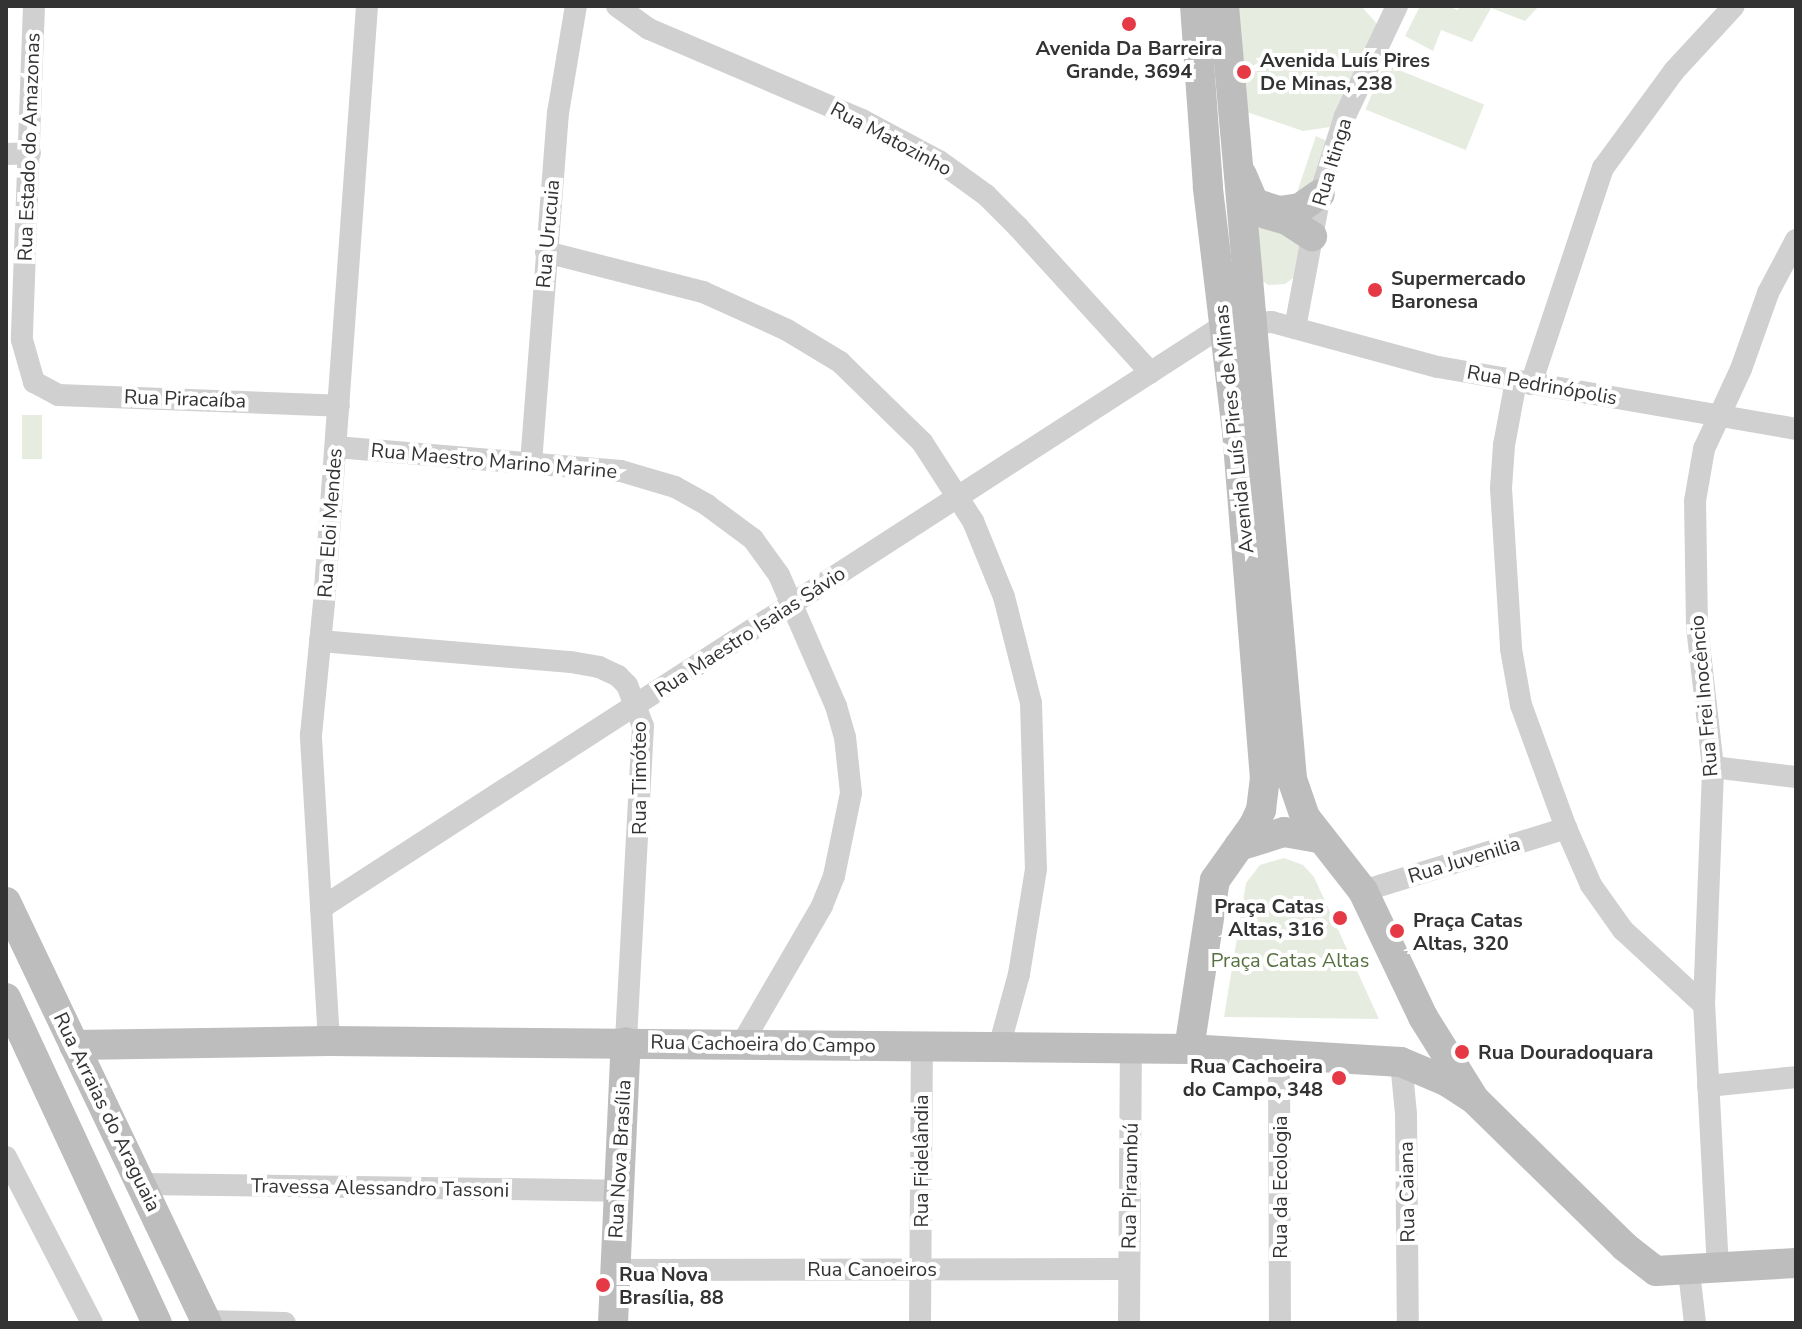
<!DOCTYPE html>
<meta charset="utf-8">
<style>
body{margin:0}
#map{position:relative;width:1802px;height:1329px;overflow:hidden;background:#fff;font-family:"Nunito Sans",sans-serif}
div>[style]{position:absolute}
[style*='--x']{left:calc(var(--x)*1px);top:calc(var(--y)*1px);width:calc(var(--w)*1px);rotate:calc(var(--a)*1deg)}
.green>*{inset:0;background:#e6ecdf;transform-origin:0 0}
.street>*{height:22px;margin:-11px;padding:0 11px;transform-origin:11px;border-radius:11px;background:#d0d0d0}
.secondary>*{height:30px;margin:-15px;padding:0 15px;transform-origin:15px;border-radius:15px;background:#bdbdbd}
.dots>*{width:22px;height:22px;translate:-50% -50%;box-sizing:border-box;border:4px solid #fff;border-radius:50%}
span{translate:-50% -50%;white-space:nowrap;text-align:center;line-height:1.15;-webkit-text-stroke:8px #fff;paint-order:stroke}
.poi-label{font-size:20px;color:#333;font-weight:700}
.left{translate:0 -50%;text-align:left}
.right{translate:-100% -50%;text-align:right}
.street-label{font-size:20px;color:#333}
.park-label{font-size:20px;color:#56703f}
.frame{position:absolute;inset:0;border:8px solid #333;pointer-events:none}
</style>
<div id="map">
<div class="green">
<i style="clip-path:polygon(1237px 6px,1361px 6px,1379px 26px,1330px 127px,1303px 131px,1247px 112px)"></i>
<i style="clip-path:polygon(1420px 6px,1449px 6px,1457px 10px,1462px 6px,1539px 6px,1525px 21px,1491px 8px,1472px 42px,1441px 30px,1433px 51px,1405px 36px)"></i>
<i style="left:1384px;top:64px;width:108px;height:49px;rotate:22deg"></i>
<i style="clip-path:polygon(1316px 136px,1333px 144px,1323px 175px,1293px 204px)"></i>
<i style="clip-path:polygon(1261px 222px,1306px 234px,1304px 270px,1285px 284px,1268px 285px,1255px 275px,1251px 231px)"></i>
<i style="left:22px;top:415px;width:20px;height:44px"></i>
<i style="clip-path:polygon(1284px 858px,1303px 865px,1314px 877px,1379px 1019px,1224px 1017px,1246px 883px,1260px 865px)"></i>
</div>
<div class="street">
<i style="--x:34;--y:6;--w:334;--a:92.1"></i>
<i style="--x:22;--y:340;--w:44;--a:74.1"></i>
<i style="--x:34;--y:382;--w:27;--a:28"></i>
<i style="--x:58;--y:395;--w:281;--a:2.2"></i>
<i style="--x:617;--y:6;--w:39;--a:36"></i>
<i style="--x:649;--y:29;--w:232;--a:23.1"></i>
<i style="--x:862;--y:120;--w:87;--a:28"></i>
<i style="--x:939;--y:161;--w:58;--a:35.9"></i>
<i style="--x:986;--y:195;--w:45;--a:45"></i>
<i style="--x:1018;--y:227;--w:197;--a:47.7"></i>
<i style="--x:6;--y:154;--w:24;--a:-2"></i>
<i style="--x:546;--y:252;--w:162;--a:14.3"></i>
<i style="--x:703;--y:292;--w:92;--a:24.3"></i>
<i style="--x:787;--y:330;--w:62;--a:31.1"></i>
<i style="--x:840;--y:362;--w:115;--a:44.3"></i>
<i style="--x:922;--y:442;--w:94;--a:57.2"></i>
<i style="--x:973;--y:521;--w:82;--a:67.8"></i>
<i style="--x:1004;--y:597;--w:109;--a:75.7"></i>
<i style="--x:1031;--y:703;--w:166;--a:88.3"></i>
<i style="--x:1036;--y:869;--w:106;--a:99.2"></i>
<i style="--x:1019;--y:974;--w:76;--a:105.3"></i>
<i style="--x:1295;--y:328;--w:136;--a:-79.4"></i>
<i style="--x:1320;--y:194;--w:82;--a:-72.2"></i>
<i style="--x:1345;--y:116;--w:122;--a:-64.7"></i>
<i style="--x:1516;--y:381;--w:65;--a:100.6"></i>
<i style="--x:1504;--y:445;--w:43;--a:94"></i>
<i style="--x:1501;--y:488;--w:161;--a:86.4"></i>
<i style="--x:1511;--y:649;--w:57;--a:79.9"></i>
<i style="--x:1521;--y:705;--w:131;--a:69.9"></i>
<i style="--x:1566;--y:828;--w:62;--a:66.3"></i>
<i style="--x:1591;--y:885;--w:55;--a:54.6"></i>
<i style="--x:1623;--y:930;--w:110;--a:42.8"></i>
<i style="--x:1531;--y:384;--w:228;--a:-71.6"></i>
<i style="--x:1603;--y:168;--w:120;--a:-53.8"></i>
<i style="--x:1674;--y:71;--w:88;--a:-47.3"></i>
<i style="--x:336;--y:447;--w:286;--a:4.8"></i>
<i style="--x:621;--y:471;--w:56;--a:16.5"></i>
<i style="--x:675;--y:487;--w:37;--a:29"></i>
<i style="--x:707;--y:505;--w:57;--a:36.5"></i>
<i style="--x:753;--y:539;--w:44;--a:54.2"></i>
<i style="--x:779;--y:575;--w:143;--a:66.5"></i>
<i style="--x:836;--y:706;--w:32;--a:74"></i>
<i style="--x:845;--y:737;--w:56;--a:83.9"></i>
<i style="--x:851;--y:793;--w:85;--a:101.6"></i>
<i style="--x:834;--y:876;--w:32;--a:112"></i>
<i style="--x:822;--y:906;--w:161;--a:120.2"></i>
<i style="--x:531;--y:463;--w:351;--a:-85.6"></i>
<i style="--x:558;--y:113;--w:109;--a:-80.5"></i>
<i style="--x:320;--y:641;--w:252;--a:4.8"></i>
<i style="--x:571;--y:662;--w:28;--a:10"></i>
<i style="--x:599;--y:667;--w:21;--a:25"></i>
<i style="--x:618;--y:676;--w:13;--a:45"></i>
<i style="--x:627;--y:685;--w:44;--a:68.7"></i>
<i style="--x:643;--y:726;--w:316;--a:93.1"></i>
<i style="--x:1713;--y:767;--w:84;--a:6.9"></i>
<i style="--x:1363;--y:891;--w:213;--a:-17.2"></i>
<i style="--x:321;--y:908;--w:1075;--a:-32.85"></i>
<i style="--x:1224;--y:325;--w:48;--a:-3.6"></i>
<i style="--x:1272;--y:322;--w:172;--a:15.2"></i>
<i style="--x:1438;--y:367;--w:363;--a:9.8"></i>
<i style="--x:329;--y:1041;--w:307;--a:-93.4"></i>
<i style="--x:311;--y:735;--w:133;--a:-84.4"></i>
<i style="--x:324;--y:603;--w:599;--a:-85.88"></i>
<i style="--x:1279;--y:1052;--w:271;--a:89.8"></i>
<i style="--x:1401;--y:1062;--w:52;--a:84.5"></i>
<i style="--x:1406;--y:1114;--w:209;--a:89.5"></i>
<i style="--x:1708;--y:1086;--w:88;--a:-5.8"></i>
<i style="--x:6;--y:1157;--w:187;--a:62.6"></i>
<i style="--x:142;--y:1184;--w:476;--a:0.8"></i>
<i style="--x:1718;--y:1269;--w:264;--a:-93"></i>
<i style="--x:1704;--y:1005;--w:238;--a:-87.8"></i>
<i style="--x:1713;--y:767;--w:142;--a:-96.5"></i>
<i style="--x:1697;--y:626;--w:125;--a:-90.9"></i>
<i style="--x:1695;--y:501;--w:53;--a:-80.2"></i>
<i style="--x:1704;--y:449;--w:88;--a:-65.2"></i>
<i style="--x:1741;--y:369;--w:81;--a:-70.4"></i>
<i style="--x:1768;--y:293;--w:60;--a:-62.2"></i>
<i style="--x:615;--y:1270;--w:514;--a:-0.11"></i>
<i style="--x:1689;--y:1272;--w:51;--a:83.3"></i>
<i style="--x:206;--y:1321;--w:79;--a:1.5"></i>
<i style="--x:920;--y:1323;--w:277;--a:-89.6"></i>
<i style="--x:1129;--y:1323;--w:274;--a:-89.6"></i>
</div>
<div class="secondary">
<i style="--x:1224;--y:6;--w:776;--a:84.97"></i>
<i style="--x:1292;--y:779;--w:40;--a:71.1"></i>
<i style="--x:1305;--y:817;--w:94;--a:51.9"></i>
<i style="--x:1363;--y:891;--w:140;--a:64.5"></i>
<i style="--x:1423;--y:1017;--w:94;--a:58"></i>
<i style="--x:1242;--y:175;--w:30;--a:67"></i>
<i style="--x:1254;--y:203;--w:26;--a:18"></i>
<i style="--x:1279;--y:211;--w:21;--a:-8"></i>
<i style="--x:1300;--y:208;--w:24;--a:-35"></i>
<i style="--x:1266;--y:214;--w:22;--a:16"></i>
<i style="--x:1287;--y:220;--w:30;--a:33"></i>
<i style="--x:1239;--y:846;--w:47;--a:-17.3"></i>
<i style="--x:1284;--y:832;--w:36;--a:10"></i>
<i style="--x:6;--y:902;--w:467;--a:64.5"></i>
<i style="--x:6;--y:998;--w:358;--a:65.1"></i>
<i style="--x:74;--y:1045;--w:255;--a:-0.9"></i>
<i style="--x:329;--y:1041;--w:860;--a:0.53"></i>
<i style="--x:1189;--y:1049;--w:212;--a:3.5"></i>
<i style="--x:1401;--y:1062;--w:49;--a:22.9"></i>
<i style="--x:1446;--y:1081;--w:33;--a:33"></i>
<i style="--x:1474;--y:1099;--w:211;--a:44.4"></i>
<i style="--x:1625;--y:1247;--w:39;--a:38"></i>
<i style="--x:1656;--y:1271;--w:140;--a:-3.3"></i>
<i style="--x:1189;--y:1049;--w:171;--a:-81.3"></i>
<i style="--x:1215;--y:880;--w:67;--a:-54.7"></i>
<i style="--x:1254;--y:825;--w:17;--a:-65"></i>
<i style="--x:1261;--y:810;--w:31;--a:-83"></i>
<i style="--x:1265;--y:779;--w:348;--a:-94.6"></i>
<i style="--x:1237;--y:432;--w:247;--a:-96.8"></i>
<i style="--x:1208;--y:187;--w:181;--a:-94.1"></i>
<i style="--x:613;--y:1323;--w:281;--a:-87.4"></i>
</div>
<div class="dots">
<i style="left:1129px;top:24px;background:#e63946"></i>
<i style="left:1244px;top:72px;background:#e63946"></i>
<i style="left:1375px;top:290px;background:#e63946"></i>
<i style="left:1340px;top:918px;background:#e63946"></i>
<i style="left:1397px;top:931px;background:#e63946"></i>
<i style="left:1462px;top:1052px;background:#e63946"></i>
<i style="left:1339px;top:1078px;background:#e63946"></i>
<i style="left:603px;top:1285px;background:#e63946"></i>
</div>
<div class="poi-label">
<span style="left:1129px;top:60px">Avenida Da Barreira<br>Grande, 3694</span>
<span class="left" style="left:1260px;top:72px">Avenida Luís Pires<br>De Minas, 238</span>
<span class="left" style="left:1391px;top:290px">Supermercado<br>Baronesa</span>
<span class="right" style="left:1324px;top:918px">Praça Catas<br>Altas, 316</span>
<span class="left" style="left:1413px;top:932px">Praça Catas<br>Altas, 320</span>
<span class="left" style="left:1478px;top:1052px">Rua Douradoquara</span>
<span class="right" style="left:1323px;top:1078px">Rua Cachoeira<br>do Campo, 348</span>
<span class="left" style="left:619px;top:1286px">Rua Nova<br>Brasília, 88</span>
</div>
<div class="street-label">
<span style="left:891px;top:139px;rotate:28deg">Rua Matozinho</span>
<span style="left:29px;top:147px;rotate:-88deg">Rua Estado do Amazonas</span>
<span style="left:1332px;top:162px;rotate:-73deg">Rua Itinga</span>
<span style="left:548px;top:234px;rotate:-85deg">Rua Urucuia</span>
<span style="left:1542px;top:385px;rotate:10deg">Rua Pedrinópolis</span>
<span style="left:185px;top:399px;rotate:2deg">Rua Piracaíba</span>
<span style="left:1234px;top:429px;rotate:-96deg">Avenida Luís Pires de Minas</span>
<span style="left:494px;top:461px;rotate:5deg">Rua Maestro Marino Marine</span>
<span style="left:330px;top:523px;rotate:-86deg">Rua Eloi Mendes</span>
<span style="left:750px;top:632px;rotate:-33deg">Rua Maestro Isaias Sávio</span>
<span style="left:1704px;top:696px;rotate:-95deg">Rua Frei Inocêncio</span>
<span style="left:639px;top:778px;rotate:-90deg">Rua Timóteo</span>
<span style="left:1464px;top:860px;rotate:-17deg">Rua Juvenilia</span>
<span style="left:763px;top:1044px;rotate:1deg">Rua Cachoeira do Campo</span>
<span style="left:107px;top:1112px;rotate:64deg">Rua Arraias do Araguaia</span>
<span style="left:620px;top:1159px;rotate:-87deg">Rua Nova Brasília</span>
<span style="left:921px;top:1161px;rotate:-90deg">Rua Fidelândia</span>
<span style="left:1130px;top:1186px;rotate:-89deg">Rua Piraumbú</span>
<span style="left:1280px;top:1187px;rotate:-90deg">Rua da Ecologia</span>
<span style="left:380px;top:1188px;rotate:1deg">Travessa Alessandro Tassoni</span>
<span style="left:1407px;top:1192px;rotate:-91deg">Rua Caiana</span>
<span style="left:872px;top:1269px">Rua Canoeiros</span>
</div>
<div class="park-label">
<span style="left:1290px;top:960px">Praça Catas Altas</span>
</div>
<div class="frame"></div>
</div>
